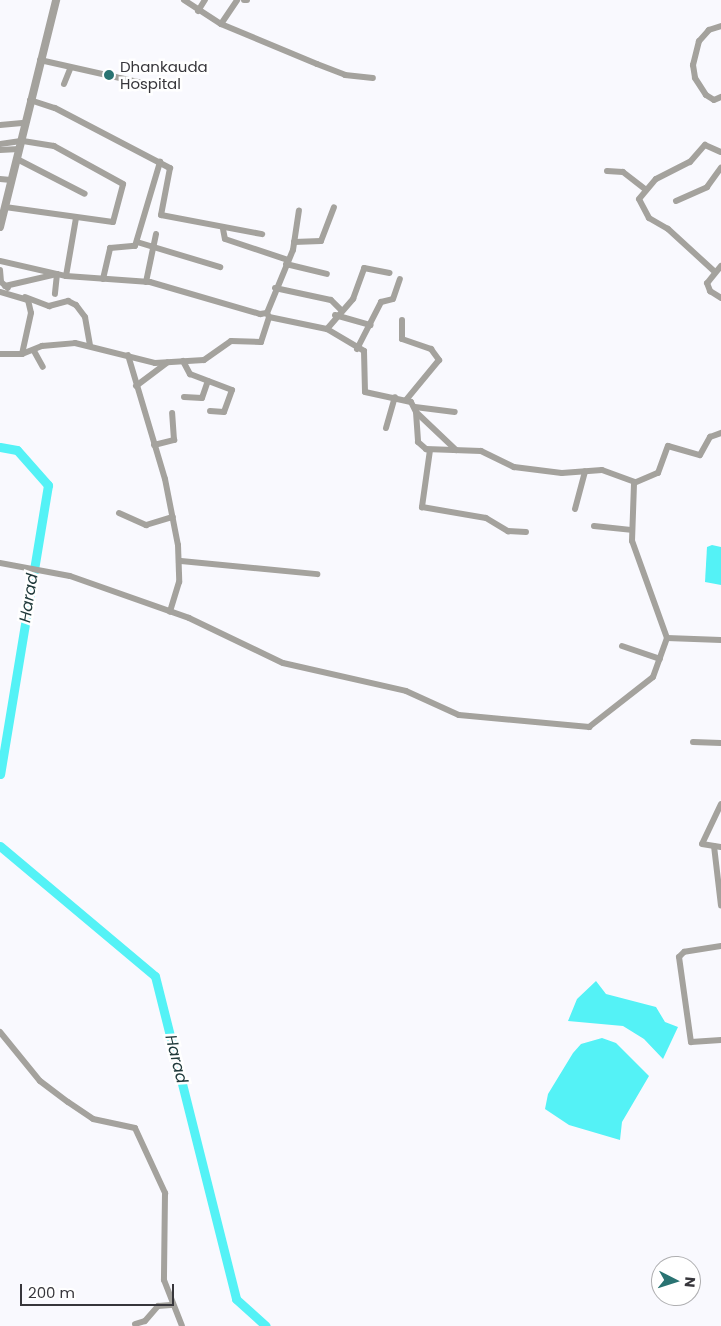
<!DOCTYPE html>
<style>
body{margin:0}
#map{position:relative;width:721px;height:1326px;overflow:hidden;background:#f9f9fe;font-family:Poppins,sans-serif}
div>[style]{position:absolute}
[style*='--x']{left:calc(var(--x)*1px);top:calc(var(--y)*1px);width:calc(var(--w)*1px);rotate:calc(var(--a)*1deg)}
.water>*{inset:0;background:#54f2f6}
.river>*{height:9px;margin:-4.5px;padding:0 4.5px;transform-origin:4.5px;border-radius:4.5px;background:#54f2f6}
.minor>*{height:6px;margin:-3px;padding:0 3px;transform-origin:3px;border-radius:3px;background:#a4a29d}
.tertiary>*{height:8px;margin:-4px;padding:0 4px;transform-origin:4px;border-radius:4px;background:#a4a29d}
.dots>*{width:14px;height:14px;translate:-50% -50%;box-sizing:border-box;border:2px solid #fff;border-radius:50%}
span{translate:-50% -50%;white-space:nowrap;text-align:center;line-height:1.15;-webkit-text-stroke:5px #fff;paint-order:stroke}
.poi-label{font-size:15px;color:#37363b}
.left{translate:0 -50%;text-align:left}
.water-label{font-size:16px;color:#203a3b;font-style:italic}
.north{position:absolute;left:651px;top:1256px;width:50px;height:50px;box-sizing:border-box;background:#fff;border:1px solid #afafb1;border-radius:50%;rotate:95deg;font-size:14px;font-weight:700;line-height:20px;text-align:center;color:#37363b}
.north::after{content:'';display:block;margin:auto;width:18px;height:22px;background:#297372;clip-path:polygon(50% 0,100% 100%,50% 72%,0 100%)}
.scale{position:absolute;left:20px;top:1284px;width:154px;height:22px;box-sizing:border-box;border:2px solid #37363b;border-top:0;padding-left:6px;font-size:15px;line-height:18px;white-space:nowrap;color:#37363b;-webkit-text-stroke:4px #fff;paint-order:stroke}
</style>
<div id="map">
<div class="water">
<i style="clip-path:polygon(712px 545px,721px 547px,721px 585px,705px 582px,707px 547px)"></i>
<i style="clip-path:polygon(596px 981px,606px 994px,656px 1007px,665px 1022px,678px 1027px,663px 1059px,644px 1039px,623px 1026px,568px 1021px,577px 999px)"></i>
<i style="clip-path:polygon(602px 1038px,616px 1043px,649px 1076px,622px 1122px,620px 1140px,569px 1125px,545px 1109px,548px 1094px,573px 1053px,581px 1044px)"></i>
</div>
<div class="river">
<i style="--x:0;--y:447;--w:17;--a:10"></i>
<i style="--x:17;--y:450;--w:47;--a:48.5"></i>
<i style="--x:48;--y:485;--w:293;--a:99.4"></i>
<i style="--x:0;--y:846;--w:202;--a:40"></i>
<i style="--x:155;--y:976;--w:333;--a:75.9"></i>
<i style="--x:236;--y:1299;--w:40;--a:42"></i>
</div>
<div class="minor">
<i style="--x:184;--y:0;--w:44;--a:33"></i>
<i style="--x:221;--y:24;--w:104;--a:22.6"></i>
<i style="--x:317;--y:64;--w:30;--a:21"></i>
<i style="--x:345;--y:75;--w:28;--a:6"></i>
<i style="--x:244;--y:0;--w:3;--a:0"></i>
<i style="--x:198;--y:11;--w:13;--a:-58"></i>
<i style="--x:221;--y:24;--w:29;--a:-56"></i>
<i style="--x:721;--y:26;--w:13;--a:162"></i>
<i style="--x:709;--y:30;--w:15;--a:132"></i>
<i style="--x:699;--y:41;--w:25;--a:104"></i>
<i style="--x:693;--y:65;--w:13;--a:81"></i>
<i style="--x:695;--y:78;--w:20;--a:57"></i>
<i style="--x:706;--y:95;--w:9;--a:32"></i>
<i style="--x:714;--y:100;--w:8;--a:-23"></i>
<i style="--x:40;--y:60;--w:123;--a:12.7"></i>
<i style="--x:64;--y:84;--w:16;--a:-68"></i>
<i style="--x:30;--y:100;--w:26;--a:18"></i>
<i style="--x:55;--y:108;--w:130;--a:27.6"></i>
<i style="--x:170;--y:168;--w:48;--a:100.8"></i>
<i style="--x:161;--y:215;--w:103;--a:10.7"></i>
<i style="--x:0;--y:125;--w:25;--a:-5"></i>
<i style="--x:0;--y:144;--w:21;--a:-8"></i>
<i style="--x:0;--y:150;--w:19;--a:-3"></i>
<i style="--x:17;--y:159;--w:76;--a:27.2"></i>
<i style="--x:607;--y:171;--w:16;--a:4"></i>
<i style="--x:623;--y:172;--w:28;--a:38"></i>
<i style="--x:0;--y:179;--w:11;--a:5"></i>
<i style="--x:676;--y:201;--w:34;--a:-24"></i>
<i style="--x:707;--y:187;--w:24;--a:-54"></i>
<i style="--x:5;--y:207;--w:109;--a:7.9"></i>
<i style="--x:113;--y:222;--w:39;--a:-75"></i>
<i style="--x:123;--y:184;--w:79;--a:-151.2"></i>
<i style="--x:54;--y:146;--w:33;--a:-171"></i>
<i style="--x:223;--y:229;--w:10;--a:79"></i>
<i style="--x:225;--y:239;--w:66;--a:18.4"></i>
<i style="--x:137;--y:242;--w:87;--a:16.8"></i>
<i style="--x:294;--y:242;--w:27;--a:-2"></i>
<i style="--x:321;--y:241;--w:36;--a:-69"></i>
<i style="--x:0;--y:261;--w:68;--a:12.8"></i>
<i style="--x:66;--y:276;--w:84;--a:4.1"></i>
<i style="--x:150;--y:282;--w:115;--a:16.2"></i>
<i style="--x:260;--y:314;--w:7;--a:-8"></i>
<i style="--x:267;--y:313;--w:68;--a:-67.6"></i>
<i style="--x:293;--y:250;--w:40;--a:-81.5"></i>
<i style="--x:286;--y:264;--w:42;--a:13.7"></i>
<i style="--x:721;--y:266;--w:22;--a:129"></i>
<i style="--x:707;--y:283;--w:9;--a:69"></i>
<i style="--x:710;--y:291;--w:13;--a:32"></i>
<i style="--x:0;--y:270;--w:12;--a:85"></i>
<i style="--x:1;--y:282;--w:9;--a:41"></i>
<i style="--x:715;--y:272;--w:64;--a:-137.5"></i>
<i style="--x:668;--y:229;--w:22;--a:-150"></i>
<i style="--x:649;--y:218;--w:21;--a:-118"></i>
<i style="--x:639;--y:199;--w:26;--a:-50"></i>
<i style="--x:656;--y:179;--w:38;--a:-27"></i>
<i style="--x:690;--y:162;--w:23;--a:-49"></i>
<i style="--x:705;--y:145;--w:17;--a:24"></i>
<i style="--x:66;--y:276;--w:59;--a:-80.2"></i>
<i style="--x:103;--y:279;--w:32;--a:-77"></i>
<i style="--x:110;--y:248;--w:25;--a:-5"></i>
<i style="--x:135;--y:246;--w:88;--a:-73.4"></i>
<i style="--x:146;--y:282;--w:49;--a:-78.2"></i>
<i style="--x:5;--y:286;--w:53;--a:-13"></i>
<i style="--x:57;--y:274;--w:20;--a:96"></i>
<i style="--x:275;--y:288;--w:57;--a:12.1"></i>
<i style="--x:331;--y:300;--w:13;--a:45"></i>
<i style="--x:0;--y:292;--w:29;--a:16"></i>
<i style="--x:28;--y:300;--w:13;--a:77"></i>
<i style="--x:31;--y:313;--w:42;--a:102.4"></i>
<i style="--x:25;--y:297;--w:26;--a:21"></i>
<i style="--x:49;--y:306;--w:20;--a:-15"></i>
<i style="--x:68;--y:301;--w:9;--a:27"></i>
<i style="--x:76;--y:305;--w:15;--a:53"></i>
<i style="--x:85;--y:317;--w:28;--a:80"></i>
<i style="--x:267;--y:313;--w:4;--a:63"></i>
<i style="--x:269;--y:317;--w:59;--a:11.7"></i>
<i style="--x:327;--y:329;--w:43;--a:30.7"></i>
<i style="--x:364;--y:351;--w:41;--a:88.6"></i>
<i style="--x:365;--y:392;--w:47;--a:12.3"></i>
<i style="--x:411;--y:402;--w:11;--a:63"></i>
<i style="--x:416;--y:412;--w:30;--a:86"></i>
<i style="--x:418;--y:442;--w:11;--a:41"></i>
<i style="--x:426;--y:449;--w:55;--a:2.1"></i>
<i style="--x:481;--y:451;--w:37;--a:26"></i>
<i style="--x:514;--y:467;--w:48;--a:7.1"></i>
<i style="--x:562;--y:473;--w:40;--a:-4.3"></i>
<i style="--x:602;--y:470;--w:35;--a:20"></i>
<i style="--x:335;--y:315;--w:37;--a:16"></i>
<i style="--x:402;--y:320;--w:19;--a:90"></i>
<i style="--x:402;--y:339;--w:31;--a:19"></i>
<i style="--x:431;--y:349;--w:14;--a:54"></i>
<i style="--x:439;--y:360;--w:52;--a:129.5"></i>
<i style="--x:327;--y:329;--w:40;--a:-49"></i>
<i style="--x:353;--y:299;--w:33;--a:-70"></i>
<i style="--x:364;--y:268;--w:26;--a:11"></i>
<i style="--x:357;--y:349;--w:53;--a:-62.9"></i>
<i style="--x:381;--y:302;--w:12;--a:-14"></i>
<i style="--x:393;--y:299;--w:21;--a:-71"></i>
<i style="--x:34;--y:351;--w:18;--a:61"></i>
<i style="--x:0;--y:354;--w:22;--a:0"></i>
<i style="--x:22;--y:354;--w:22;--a:-22"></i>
<i style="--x:42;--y:346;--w:33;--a:-5"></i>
<i style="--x:75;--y:343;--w:82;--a:14"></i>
<i style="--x:155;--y:363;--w:49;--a:-3.5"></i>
<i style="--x:204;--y:360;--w:33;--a:-35"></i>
<i style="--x:231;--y:341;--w:30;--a:2"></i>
<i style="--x:261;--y:342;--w:26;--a:-72"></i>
<i style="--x:128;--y:355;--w:129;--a:73.4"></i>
<i style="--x:165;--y:479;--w:67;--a:78.9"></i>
<i style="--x:178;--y:545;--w:37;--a:88"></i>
<i style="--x:179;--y:582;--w:31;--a:107"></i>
<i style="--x:183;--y:361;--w:15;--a:62"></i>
<i style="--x:190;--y:374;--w:45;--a:20.9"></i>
<i style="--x:232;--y:390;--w:23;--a:110"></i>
<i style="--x:224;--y:412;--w:14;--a:-176"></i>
<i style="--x:136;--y:386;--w:39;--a:-37"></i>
<i style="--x:184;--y:397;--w:18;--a:3"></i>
<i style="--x:202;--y:398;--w:18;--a:-71"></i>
<i style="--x:415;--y:407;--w:40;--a:7.1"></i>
<i style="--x:417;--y:413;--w:54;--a:43.5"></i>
<i style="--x:386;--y:428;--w:32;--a:-74"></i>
<i style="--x:154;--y:445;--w:21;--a:-14"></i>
<i style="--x:174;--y:440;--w:27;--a:-94"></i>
<i style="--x:430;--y:450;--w:58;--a:98"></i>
<i style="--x:422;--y:507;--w:65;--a:9.8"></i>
<i style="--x:486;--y:518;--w:26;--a:31"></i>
<i style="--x:508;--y:531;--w:18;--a:3"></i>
<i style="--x:575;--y:509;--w:39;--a:-75"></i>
<i style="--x:119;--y:513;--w:30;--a:24"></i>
<i style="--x:146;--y:525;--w:28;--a:-17"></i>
<i style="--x:594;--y:526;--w:37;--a:6"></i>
<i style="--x:181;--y:561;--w:137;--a:5.5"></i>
<i style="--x:0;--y:563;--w:71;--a:10.5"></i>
<i style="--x:70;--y:576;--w:126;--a:19.4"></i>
<i style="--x:189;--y:618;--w:104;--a:25.6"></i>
<i style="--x:283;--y:663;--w:126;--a:12.8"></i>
<i style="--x:406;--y:691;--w:58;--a:24.4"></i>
<i style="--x:459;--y:715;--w:131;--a:5.3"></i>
<i style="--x:589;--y:727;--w:81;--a:-38"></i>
<i style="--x:653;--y:677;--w:41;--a:-70.3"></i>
<i style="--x:667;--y:638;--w:103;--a:-109.8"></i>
<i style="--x:632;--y:541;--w:58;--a:-88"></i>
<i style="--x:634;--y:483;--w:26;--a:-23"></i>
<i style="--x:658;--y:473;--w:29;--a:-70"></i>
<i style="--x:668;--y:446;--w:33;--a:16"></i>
<i style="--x:700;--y:455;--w:21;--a:-61"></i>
<i style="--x:710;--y:437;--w:12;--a:-20"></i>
<i style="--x:667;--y:638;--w:54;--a:2.1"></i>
<i style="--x:622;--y:646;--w:40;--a:18.9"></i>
<i style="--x:693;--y:742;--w:28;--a:2"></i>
<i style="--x:721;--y:804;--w:44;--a:115.4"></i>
<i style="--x:702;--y:844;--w:19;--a:9"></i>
<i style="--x:714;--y:846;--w:60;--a:83.3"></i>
<i style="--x:721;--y:946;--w:37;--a:171"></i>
<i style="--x:684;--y:952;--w:7;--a:135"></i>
<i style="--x:679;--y:957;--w:86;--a:82"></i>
<i style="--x:691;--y:1042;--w:30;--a:-4"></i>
<i style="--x:0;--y:1032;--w:63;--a:50.8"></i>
<i style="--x:40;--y:1081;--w:35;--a:37"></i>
<i style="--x:68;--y:1102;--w:30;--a:34"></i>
<i style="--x:93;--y:1119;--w:43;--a:12.1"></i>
<i style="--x:135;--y:1128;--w:72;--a:65.2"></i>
<i style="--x:165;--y:1193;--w:87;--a:90.7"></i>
<i style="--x:164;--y:1280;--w:49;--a:68.6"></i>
<i style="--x:135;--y:1324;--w:10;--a:-17"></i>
<i style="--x:145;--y:1321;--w:20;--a:-49"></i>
<i style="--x:158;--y:1306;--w:13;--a:-4"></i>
</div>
<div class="tertiary">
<i style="--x:0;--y:227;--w:234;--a:-76.1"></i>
</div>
<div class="dots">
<i style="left:109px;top:75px;background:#297372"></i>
</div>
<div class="poi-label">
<span class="left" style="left:120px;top:75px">Dhankauda<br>Hospital</span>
</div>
<div class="water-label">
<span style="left:29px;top:598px;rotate:-81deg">Harad</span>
<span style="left:176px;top:1059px;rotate:76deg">Harad</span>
</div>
<div class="north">N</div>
<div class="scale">200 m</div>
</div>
